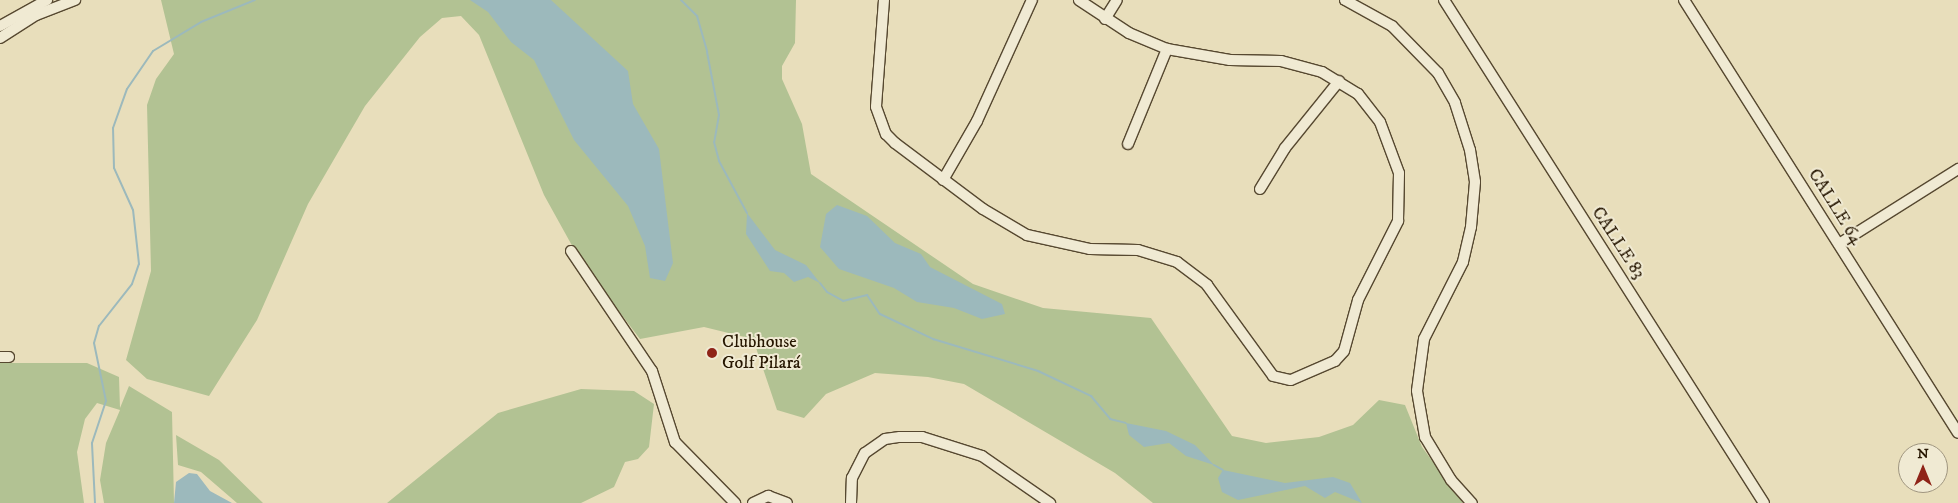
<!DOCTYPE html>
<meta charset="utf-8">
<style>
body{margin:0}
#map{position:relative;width:1958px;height:503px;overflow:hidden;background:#e8debb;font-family:"IM FELL DW Pica",serif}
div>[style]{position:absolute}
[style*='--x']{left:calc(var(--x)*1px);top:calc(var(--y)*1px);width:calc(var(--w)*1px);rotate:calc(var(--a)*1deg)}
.green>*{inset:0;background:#b2c293}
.water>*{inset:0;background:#9cb9bc}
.stream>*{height:2px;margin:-1px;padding:0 1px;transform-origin:1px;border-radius:1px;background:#9cb9bc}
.roads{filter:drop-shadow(1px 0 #564830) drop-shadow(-1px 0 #564830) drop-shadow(0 1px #564830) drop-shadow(0 -1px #564830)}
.minor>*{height:10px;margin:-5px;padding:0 5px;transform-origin:5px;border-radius:5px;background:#f0ead3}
.dots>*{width:14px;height:14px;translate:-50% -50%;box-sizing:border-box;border:2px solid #f0ead3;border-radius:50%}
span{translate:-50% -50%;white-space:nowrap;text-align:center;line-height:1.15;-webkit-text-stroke:4px #f0ead3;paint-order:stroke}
.street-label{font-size:18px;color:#261601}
.poi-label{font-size:18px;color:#261601}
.left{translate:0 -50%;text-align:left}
.north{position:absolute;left:1898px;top:443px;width:50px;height:50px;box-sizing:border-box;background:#f0ead3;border:1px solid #9f957f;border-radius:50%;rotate:0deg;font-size:14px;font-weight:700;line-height:20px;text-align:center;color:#261601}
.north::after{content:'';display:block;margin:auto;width:18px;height:22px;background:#8f2418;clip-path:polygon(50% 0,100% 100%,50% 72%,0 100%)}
</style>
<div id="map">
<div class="green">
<i style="clip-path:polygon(161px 0,796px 0,795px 43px,782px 66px,782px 79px,802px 124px,811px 174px,973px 284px,1043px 308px,1151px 318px,1232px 436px,1266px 443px,1319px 437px,1353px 425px,1379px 400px,1405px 405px,1422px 447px,1463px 503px,1153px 503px,1115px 473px,964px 384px,928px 377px,875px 373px,826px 394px,804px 418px,777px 410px,753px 339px,704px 327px,640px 339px,580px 260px,544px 195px,479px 35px,461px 16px,442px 18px,420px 37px,365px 106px,308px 204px,257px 320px,209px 396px,147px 379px,126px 360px,151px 271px,147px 105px,156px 79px,174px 54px)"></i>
<i style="clip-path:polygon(0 363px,87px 363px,119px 377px,120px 408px,129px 386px,172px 412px,174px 503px,104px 503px,100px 480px,106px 443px,120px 410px,97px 403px,85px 419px,77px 452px,84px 503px,0 503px)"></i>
<i style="clip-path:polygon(581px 389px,634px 391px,654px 404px,649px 447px,638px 459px,625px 462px,614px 487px,581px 503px,387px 503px,498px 413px)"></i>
<i style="clip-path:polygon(176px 435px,219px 460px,263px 503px,237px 503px,201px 472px,178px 465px)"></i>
</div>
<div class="water">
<i style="clip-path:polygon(470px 0,551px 0,628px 71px,633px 104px,659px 149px,673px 263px,665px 281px,650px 278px,645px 246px,628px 206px,574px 140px,534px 60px,511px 42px,488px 12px)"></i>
<i style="clip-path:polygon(837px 205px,867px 216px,895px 243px,921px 254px,930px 267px,1002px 304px,1005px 314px,982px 319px,954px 308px,917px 302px,894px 288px,839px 269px,820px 247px,826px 214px)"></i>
<i style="clip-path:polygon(747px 213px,775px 250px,806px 265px,820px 283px,808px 277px,794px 282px,784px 273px,770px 271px,746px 234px)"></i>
<i style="clip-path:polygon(1126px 423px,1166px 431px,1195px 445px,1214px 465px,1186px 456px,1169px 443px,1144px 447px,1129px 435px)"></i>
<i style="clip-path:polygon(1223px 470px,1285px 483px,1333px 477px,1350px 483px,1362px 503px,1335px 492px,1325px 498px,1305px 486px,1238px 500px,1222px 492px,1218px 478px)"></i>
<i style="clip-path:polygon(189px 473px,197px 474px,210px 491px,232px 503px,174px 503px,176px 482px)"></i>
</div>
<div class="stream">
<i style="--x:681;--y:0;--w:23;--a:45"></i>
<i style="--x:697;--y:16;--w:37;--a:74"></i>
<i style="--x:707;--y:52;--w:64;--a:79.2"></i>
<i style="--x:719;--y:115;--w:27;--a:100"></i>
<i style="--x:714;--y:142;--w:20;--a:75"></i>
<i style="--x:719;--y:161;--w:59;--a:61.7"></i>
<i style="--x:820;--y:283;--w:11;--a:52"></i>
<i style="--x:827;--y:292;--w:18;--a:29"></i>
<i style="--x:843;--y:301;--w:25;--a:-14"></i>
<i style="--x:867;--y:295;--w:23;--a:56"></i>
<i style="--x:880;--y:314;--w:59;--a:25.3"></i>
<i style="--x:933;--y:339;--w:110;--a:16.9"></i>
<i style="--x:1038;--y:371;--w:59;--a:25.3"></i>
<i style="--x:1091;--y:396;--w:30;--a:50"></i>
<i style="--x:1110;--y:419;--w:16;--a:14"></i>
<i style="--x:1214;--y:465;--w:10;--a:29"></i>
<i style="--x:95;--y:503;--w:60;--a:-92.9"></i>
<i style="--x:92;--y:443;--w:44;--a:-71.6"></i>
<i style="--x:106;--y:401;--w:59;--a:-101.7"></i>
<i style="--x:94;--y:343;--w:18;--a:-74"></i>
<i style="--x:99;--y:326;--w:53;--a:-51.8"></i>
<i style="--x:132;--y:284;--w:21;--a:-71"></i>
<i style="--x:139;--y:264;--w:54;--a:-96.3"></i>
<i style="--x:133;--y:210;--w:46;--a:-114.3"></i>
<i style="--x:114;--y:168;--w:40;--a:-91.4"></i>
<i style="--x:113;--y:128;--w:41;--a:-70.3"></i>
<i style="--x:127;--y:89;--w:46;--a:-55.6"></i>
<i style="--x:153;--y:51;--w:56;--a:-31.1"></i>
<i style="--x:201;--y:22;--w:58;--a:-22.2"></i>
</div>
<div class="roads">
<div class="minor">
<i style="--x:884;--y:0;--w:107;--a:94.3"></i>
<i style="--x:876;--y:107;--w:29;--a:70"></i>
<i style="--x:886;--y:134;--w:13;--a:45"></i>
<i style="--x:895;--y:143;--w:110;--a:36.9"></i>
<i style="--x:983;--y:209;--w:51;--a:30.6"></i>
<i style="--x:1027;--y:235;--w:65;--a:12.5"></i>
<i style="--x:1090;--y:249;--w:48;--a:1.2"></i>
<i style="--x:1138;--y:250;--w:41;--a:17.1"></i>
<i style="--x:1177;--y:262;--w:38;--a:37"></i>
<i style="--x:1207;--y:285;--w:112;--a:54"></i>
<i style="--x:1273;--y:376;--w:18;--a:13"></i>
<i style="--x:1291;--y:380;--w:48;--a:-23.4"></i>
<i style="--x:1335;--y:361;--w:13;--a:-48"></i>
<i style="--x:1344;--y:351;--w:53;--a:-74.6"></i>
<i style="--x:1358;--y:300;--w:89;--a:-63.1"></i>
<i style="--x:1398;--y:221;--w:48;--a:-88.8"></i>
<i style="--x:1399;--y:173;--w:54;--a:-110.4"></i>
<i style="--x:1380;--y:122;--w:36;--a:-128"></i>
<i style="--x:1358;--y:94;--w:42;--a:-148.6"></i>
<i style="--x:1322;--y:72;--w:42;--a:-165"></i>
<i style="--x:1281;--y:61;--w:51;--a:-178.9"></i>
<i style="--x:1230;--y:60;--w:64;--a:-170.1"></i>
<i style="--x:1167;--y:49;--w:41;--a:-157.2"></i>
<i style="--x:1129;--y:33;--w:60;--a:-146.6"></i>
<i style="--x:1345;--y:0;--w:54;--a:29"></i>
<i style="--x:1392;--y:26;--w:66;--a:45.6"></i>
<i style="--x:1438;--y:73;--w:34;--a:60"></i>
<i style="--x:1455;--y:103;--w:49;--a:72.3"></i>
<i style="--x:1470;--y:150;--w:32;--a:81"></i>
<i style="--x:1475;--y:182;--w:45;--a:95.1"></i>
<i style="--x:1471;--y:227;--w:36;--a:103"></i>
<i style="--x:1463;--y:262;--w:86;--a:116.9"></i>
<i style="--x:1424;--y:339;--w:52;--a:97.7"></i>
<i style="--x:1417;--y:391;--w:47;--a:80.1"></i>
<i style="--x:1425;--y:437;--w:50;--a:58.8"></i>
<i style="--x:1451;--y:480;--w:31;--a:48"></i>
<i style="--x:1444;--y:0;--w:596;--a:57.54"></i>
<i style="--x:1684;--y:0;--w:512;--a:57.67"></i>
<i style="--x:1105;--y:19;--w:22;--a:-58"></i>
<i style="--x:0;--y:26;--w:54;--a:-29"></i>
<i style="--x:0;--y:38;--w:43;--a:-32.6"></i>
<i style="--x:36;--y:15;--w:42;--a:-21"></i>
<i style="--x:1128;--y:144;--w:103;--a:-67.7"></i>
<i style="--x:943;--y:180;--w:68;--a:-60"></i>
<i style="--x:977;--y:121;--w:133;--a:-65.6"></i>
<i style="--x:1260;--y:189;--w:48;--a:-58.6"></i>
<i style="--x:1285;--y:148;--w:86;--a:-51.1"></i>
<i style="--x:1839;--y:244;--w:141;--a:-32.2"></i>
<i style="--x:571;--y:251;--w:145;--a:56"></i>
<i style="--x:652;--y:371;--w:75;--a:72.1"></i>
<i style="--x:675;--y:442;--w:86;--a:45.5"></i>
<i style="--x:0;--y:357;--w:9;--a:0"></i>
<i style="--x:753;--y:503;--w:17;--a:-25"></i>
<i style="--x:768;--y:496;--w:20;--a:20"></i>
<i style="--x:851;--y:503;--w:25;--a:-88"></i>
<i style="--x:852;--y:478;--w:28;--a:-63"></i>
<i style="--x:865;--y:453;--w:24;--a:-35"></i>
<i style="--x:885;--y:439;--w:15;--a:-8"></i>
<i style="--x:900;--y:437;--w:22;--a:0"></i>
<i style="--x:922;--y:437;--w:63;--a:17.6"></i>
<i style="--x:982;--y:456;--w:83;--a:34.7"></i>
</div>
</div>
<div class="dots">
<i style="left:712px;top:353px;background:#8f2418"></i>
</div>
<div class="street-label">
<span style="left:1835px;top:207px;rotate:58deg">CALLE 64</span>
<span style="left:1618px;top:243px;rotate:57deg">CALLE 83</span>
</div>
<div class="poi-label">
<span class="left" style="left:722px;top:353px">Clubhouse<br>Golf Pilará</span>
</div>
<div class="north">N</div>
</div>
